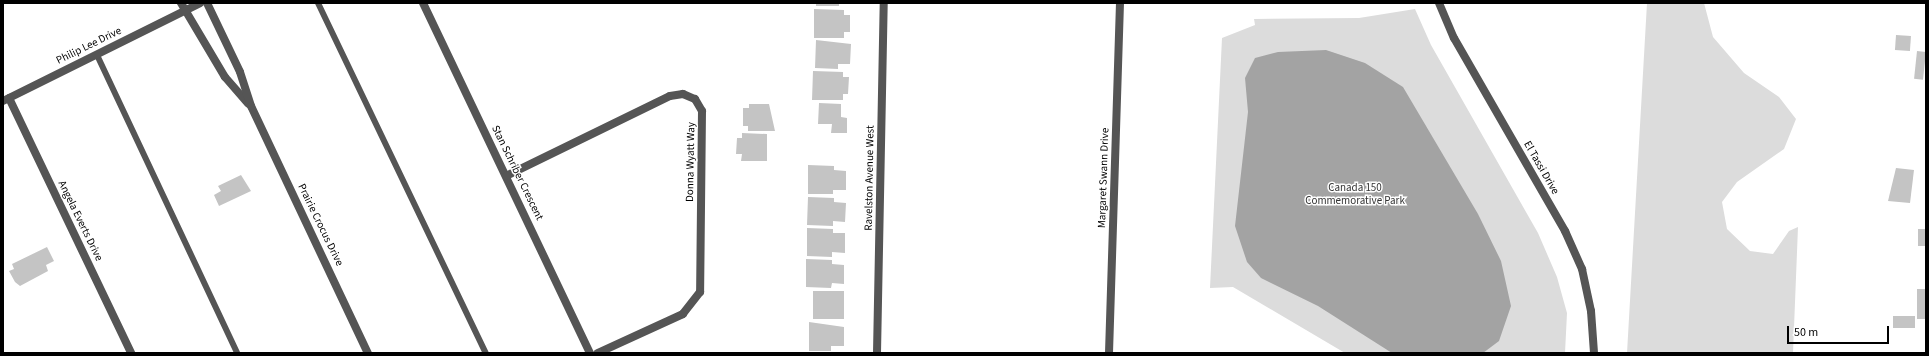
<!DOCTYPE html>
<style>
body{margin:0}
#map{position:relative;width:1929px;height:356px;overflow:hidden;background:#fff;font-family:"Source Sans 3",sans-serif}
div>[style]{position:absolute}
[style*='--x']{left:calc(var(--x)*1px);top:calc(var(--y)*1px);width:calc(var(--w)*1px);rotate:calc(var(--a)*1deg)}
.green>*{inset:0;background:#dcdcdc}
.water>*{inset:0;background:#a3a3a3}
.building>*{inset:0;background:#c4c4c4;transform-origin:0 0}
.lane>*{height:6px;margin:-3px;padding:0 3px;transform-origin:3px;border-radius:3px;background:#555}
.street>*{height:8px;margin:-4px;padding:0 4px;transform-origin:4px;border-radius:4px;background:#555}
span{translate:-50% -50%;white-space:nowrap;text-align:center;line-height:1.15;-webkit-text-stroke:3px #fff;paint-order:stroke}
.street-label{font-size:11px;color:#000}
.park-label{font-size:11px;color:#333}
.frame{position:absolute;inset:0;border:4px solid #000;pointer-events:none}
.scale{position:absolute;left:1787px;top:326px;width:102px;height:18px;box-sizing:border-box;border:2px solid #000;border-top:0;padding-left:5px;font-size:12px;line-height:14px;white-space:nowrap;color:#000;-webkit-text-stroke:3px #fff;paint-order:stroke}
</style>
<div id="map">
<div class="green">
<i style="clip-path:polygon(1647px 3px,1704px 3px,1713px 37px,1744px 73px,1779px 97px,1796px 119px,1784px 149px,1737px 182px,1722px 202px,1727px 229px,1750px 251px,1773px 254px,1789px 231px,1798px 227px,1793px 353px,1627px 353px)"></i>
<i style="clip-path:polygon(1415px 9px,1431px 45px,1538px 233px,1557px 277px,1567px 313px,1565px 353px,1345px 353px,1233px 287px,1210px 288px,1222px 38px,1255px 25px,1254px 19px,1359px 18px)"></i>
</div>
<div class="water">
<i style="clip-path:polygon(1326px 50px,1365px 63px,1403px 87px,1478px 214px,1501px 261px,1511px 306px,1499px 341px,1483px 353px,1392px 353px,1318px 306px,1261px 278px,1247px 262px,1235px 226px,1248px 112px,1245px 78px,1255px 58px,1278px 52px)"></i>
</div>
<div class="building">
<i style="left:816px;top:3px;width:23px;height:3px"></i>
<i style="clip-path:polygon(814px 9px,844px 10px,844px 15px,850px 15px,850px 32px,844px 32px,844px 38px,814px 38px)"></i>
<i style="left:1896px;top:35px;width:15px;height:15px;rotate:4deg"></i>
<i style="clip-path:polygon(816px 40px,851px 44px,850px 64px,838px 64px,838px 69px,815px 68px)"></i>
<i style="left:1917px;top:51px;width:9px;height:28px;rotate:6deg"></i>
<i style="clip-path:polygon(813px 71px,843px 72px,843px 77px,849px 77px,848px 94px,843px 94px,843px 100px,812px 100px)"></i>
<i style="clip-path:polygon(819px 103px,841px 104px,841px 117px,847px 118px,847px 133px,831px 133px,832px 124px,818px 124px)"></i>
<i style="clip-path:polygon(749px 104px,769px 104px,775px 131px,748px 131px,748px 126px,743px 126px,743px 108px,749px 108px)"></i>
<i style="clip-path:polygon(742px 133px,767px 134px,767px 161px,741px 161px,742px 154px,736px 154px,737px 138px,742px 138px)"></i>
<i style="clip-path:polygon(808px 165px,834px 166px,834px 170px,846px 171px,846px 190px,833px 190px,833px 194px,808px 194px)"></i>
<i style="clip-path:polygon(1896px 168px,1914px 170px,1910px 203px,1888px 201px)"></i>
<i style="clip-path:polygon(241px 175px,251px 191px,219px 206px,214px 195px,221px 191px,218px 186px)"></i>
<i style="clip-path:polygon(808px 197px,834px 198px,834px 202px,846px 203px,845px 222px,833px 221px,833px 226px,807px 225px)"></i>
<i style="clip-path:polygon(807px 228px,833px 229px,833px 233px,845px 233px,845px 253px,832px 252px,832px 257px,807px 256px)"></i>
<i style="left:1918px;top:229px;width:8px;height:17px"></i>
<i style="clip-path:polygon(47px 247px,54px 261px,46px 265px,48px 271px,20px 286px,15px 282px,9px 271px,14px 269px,12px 264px)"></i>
<i style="clip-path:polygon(806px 259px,832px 260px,832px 264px,844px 265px,844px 284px,832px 283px,831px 288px,806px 287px)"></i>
<i style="left:1917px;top:289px;width:9px;height:30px"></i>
<i style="left:813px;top:291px;width:31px;height:28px"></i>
<i style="left:1893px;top:316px;width:22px;height:12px"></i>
<i style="clip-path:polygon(809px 322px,844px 327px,844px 346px,831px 346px,831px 351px,809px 351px)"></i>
</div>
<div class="lane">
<i style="--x:318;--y:3;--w:388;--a:64.4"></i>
<i style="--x:97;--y:55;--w:329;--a:64.8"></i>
</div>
<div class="street">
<i style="--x:181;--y:3;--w:86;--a:59.3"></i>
<i style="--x:225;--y:77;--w:35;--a:49"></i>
<i style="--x:207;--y:3;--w:76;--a:64.4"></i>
<i style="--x:240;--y:72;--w:36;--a:72"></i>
<i style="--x:251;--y:106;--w:273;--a:64.7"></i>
<i style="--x:423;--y:3;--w:388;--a:64.5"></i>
<i style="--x:1439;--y:3;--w:38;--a:67"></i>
<i style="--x:1454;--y:38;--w:223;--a:60.1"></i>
<i style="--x:1565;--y:231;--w:42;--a:65.9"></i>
<i style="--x:1582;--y:269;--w:43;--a:77.9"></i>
<i style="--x:1591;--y:311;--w:42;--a:85.9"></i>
<i style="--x:9;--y:98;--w:283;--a:64.4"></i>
<i style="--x:3;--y:101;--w:220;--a:-26.4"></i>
<i style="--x:506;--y:176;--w:182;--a:-26"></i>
<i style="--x:670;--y:96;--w:13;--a:-9"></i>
<i style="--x:683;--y:94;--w:13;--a:23"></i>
<i style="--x:695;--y:99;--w:14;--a:60"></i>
<i style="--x:702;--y:111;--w:181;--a:90.6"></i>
<i style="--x:700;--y:292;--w:28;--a:128"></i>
<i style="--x:683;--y:314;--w:94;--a:155.4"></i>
<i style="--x:877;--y:353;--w:350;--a:-88.9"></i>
<i style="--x:1109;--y:353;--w:350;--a:-88.2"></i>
</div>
<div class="street-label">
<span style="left:89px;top:46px;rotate:-26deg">Philip Lee Drive</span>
<span style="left:691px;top:162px;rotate:-89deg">Donna Wyatt Way</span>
<span style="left:1541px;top:168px;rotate:60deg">El Tassi Drive</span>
<span style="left:517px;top:173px;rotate:64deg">Stan Schriber Crescent</span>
<span style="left:870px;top:178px;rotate:-89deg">Ravelston Avenue West</span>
<span style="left:1104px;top:178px;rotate:-88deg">Margaret Swann Drive</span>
<span style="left:80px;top:221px;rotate:64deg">Angela Everts Drive</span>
<span style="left:320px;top:225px;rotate:64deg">Prairie Crocus Drive</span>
</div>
<div class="park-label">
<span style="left:1355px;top:195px">Canada 150<br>Commemorative Park</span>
</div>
<div class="frame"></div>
<div class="scale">50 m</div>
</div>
